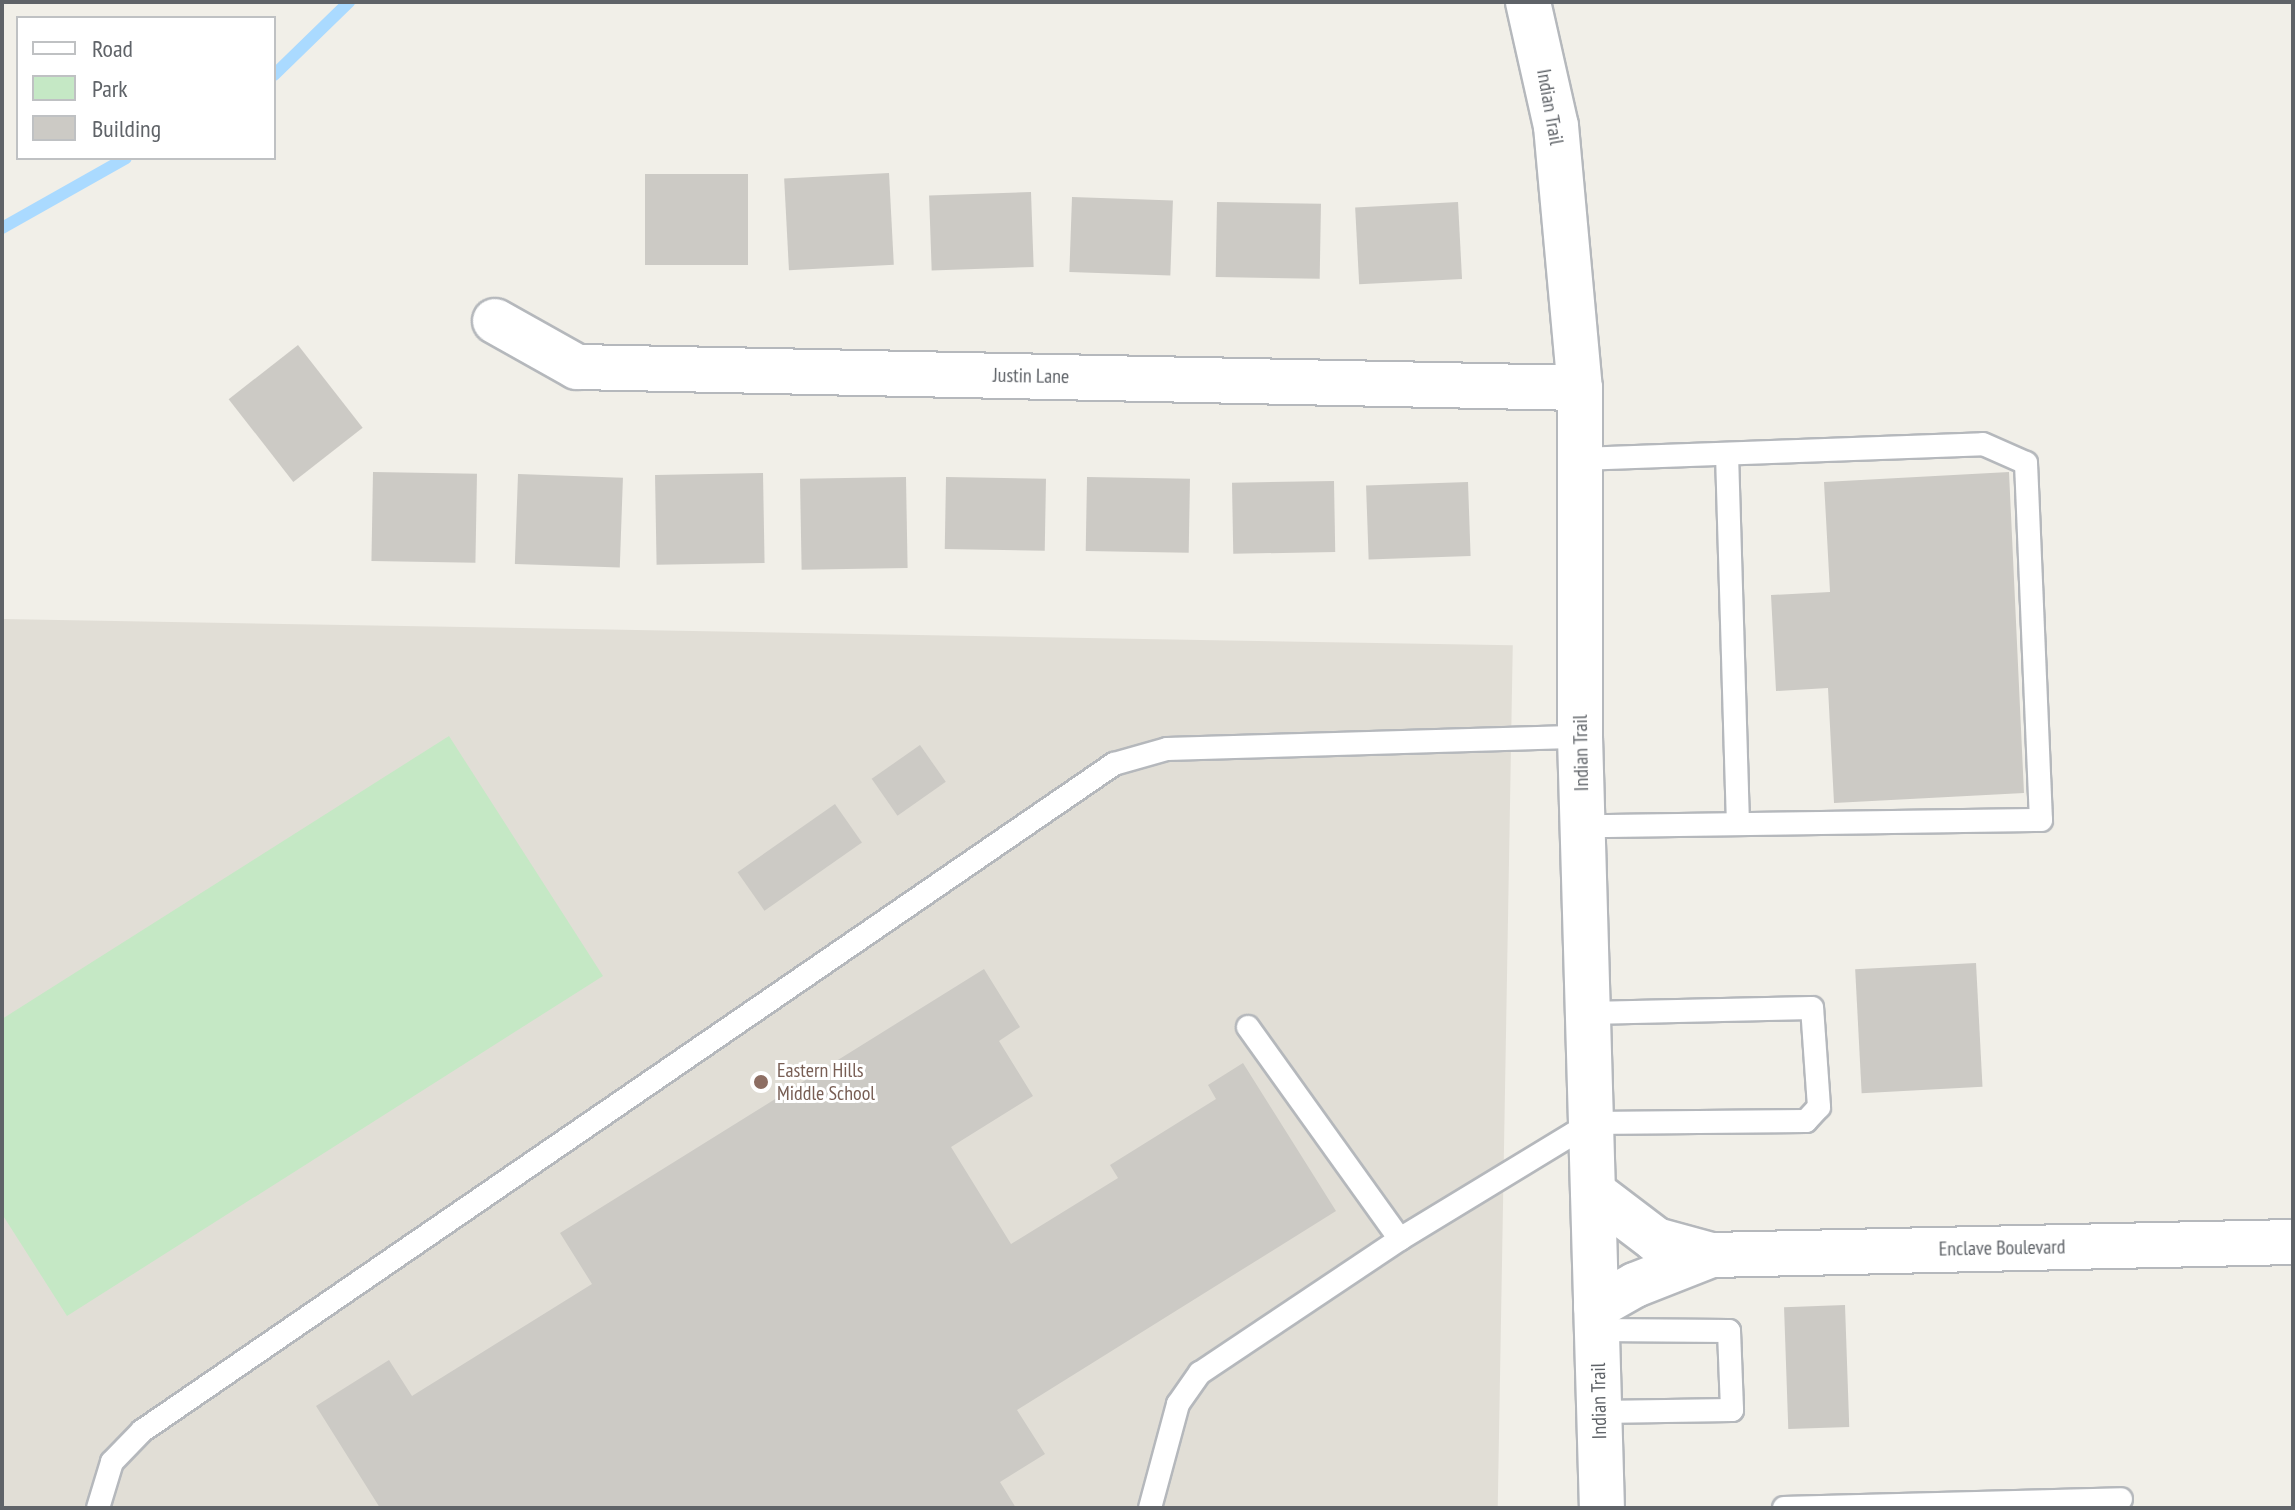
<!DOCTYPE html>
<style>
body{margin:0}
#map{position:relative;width:2295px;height:1510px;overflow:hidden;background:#f1efe8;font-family:"PT Sans Narrow",sans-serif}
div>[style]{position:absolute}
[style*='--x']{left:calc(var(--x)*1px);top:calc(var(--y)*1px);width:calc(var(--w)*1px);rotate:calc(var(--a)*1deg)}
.education>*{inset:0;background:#e1ded6;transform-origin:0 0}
.green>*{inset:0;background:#c5e8c5}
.stream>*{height:12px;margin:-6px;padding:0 6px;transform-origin:6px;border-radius:6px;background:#aadaff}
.building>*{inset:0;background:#cccac5;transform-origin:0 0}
.roads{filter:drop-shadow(2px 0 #b5b8bc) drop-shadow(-2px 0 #b5b8bc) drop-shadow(0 2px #b5b8bc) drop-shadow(0 -2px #b5b8bc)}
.lane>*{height:22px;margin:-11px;padding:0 11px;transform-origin:11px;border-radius:11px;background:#fff}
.street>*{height:44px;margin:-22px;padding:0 22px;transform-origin:22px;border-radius:22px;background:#fff}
.secondary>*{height:44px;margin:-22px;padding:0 22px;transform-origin:22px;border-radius:22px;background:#fff}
.dots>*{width:22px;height:22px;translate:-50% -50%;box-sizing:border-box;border:4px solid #fff;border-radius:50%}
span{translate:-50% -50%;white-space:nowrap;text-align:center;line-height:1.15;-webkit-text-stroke:6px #fff;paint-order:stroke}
.street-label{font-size:20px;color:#5f6368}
.education-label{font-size:20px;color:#785e54}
.left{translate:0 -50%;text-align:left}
.frame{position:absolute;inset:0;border:4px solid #5f6368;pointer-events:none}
.legend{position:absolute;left:16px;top:16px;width:260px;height:144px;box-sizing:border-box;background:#fff;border:2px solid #bfc1c3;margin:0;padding:10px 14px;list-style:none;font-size:24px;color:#5f6368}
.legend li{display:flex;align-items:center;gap:16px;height:40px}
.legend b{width:40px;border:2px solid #bfc1c3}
</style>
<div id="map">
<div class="education">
<i style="left:2px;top:619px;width:1511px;height:889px;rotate:1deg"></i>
</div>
<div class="green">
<i style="clip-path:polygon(449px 736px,603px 976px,67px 1316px,2px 1214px,2px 1019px)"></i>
</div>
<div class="stream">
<i style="--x:274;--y:75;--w:105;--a:-44.2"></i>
<i style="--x:2;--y:228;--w:142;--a:-29.4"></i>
</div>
<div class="building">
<i style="left:889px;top:173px;width:92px;height:105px;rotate:87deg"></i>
<i style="left:645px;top:174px;width:103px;height:91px"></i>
<i style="left:1031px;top:192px;width:75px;height:102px;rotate:88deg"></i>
<i style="left:1072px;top:197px;width:101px;height:75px;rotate:2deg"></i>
<i style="left:1217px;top:202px;width:104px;height:75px;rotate:1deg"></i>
<i style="left:1458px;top:202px;width:77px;height:103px;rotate:87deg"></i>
<i style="left:298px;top:345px;width:105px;height:88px;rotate:52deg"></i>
<i style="left:373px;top:472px;width:104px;height:89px;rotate:1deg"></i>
<i style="clip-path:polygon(2009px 472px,2024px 793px,1834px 803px,1828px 688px,1776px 691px,1771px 595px,1830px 592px,1824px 482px)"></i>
<i style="left:763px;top:473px;width:90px;height:108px;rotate:89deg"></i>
<i style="left:518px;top:474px;width:105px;height:90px;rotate:2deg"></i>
<i style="left:906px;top:477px;width:91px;height:106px;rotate:89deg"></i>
<i style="left:946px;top:477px;width:100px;height:72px;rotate:1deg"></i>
<i style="left:1087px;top:477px;width:103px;height:74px;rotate:1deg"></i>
<i style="left:1334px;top:481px;width:71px;height:102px;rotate:89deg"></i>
<i style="left:1468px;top:482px;width:74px;height:102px;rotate:88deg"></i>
<i style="left:920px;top:745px;width:45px;height:59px;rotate:55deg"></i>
<i style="left:835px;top:804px;width:47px;height:119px;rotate:55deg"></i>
<i style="left:1976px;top:963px;width:124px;height:121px;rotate:87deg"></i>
<i style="clip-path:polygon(984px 969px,1020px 1027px,999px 1041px,1033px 1096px,951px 1147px,1011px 1244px,1118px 1178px,1110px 1165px,1216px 1099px,1208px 1085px,1243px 1063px,1336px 1211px,1017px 1410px,1045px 1454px,1000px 1482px,1016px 1508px,380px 1508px,316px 1406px,389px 1360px,412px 1396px,592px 1284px,560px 1233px)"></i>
<i style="left:1845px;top:1305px;width:122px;height:61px;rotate:88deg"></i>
</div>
<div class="roads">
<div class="lane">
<i style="--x:1727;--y:454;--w:370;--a:88.3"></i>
<i style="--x:1580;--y:459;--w:403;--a:-2.1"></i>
<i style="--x:1983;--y:444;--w:47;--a:23.8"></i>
<i style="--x:2026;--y:463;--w:357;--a:87.6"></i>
<i style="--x:2041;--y:820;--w:458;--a:179.2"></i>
<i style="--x:1248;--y:1027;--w:261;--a:54.4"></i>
<i style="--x:1597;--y:1330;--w:132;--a:0.4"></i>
<i style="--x:1729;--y:1331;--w:79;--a:87.8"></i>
<i style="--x:1732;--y:1410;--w:133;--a:179.1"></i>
<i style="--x:98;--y:1508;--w:48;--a:-73.1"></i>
<i style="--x:112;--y:1462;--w:43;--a:-45.9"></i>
<i style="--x:142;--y:1431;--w:1179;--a:-34.46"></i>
<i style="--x:1114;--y:764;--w:55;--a:-15.8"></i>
<i style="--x:1167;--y:749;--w:413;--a:-1.7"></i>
<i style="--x:1150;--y:1508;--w:108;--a:-74.9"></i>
<i style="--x:1178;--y:1404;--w:38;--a:-55"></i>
<i style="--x:1200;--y:1373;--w:241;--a:-33.8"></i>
<i style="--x:1400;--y:1239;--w:223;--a:-31.3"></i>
<i style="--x:1591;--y:1123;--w:215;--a:-0.5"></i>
<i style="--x:1806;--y:1121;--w:19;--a:-47"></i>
<i style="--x:1819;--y:1107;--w:99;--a:-94"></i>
<i style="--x:1812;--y:1008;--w:224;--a:178.7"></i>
<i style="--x:1784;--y:1508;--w:337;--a:-1.5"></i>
</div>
<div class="street">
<i style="--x:495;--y:321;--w:94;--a:29.3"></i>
<i style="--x:577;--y:367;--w:1003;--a:1.2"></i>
<i style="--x:1593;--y:1192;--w:79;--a:37.3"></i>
<i style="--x:1656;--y:1240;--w:57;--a:15.3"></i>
<i style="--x:1711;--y:1255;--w:582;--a:-1.28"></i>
<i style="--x:1596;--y:1307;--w:45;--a:-29.4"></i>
<i style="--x:1635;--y:1285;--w:82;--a:-21.5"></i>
</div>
<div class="secondary">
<i style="--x:1528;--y:2;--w:127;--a:77.3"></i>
<i style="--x:1556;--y:126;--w:263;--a:84.8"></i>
<i style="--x:1580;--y:388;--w:349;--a:90"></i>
<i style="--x:1580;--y:737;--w:771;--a:88.37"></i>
</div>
</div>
<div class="dots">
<i style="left:761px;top:1082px;background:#8d6e63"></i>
</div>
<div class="street-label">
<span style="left:1550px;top:107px;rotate:80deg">Indian Trail</span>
<span style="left:1031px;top:376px;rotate:1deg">Justin Lane</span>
<span style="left:1581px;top:753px;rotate:-91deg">Indian Trail</span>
<span style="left:2002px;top:1248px;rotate:-1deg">Enclave Boulevard</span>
<span style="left:1599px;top:1401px;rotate:-91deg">Indian Trail</span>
</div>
<div class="education-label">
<span class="left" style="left:777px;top:1082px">Eastern Hills<br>Middle School</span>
</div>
<div class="frame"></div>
<ul class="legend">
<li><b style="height:10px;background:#fff"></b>Road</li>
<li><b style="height:22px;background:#c5e8c5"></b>Park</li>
<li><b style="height:22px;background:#cccac5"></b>Building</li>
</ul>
</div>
